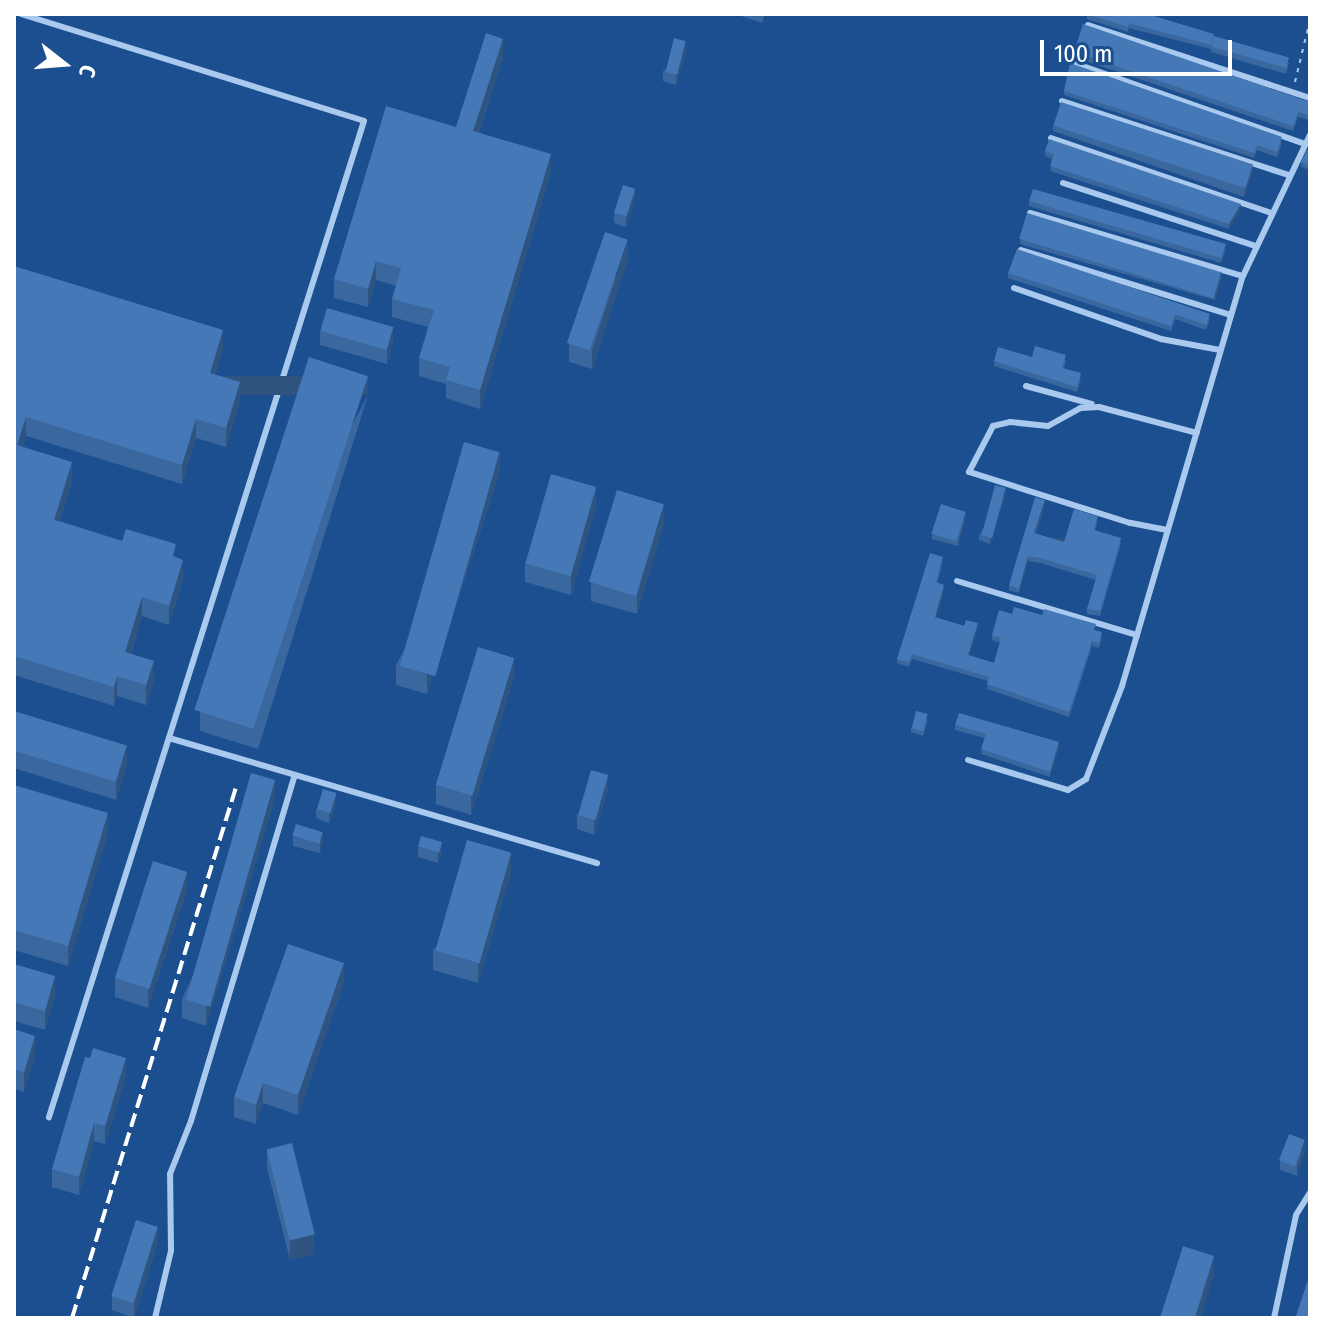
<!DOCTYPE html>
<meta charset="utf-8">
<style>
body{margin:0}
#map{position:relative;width:1324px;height:1332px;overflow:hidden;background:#1b4f8f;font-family:"Fira Sans Condensed",sans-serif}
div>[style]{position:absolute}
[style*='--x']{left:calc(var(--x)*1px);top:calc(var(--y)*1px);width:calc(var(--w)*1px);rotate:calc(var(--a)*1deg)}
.path>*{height:2px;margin-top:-1px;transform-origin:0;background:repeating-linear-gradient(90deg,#a9c9ee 0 4px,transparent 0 10px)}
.service>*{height:6px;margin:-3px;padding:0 3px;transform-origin:3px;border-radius:3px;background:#a9c9ee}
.rail>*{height:4px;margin-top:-2px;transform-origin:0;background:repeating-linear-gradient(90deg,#fff 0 14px,transparent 0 20px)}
.wall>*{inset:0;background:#3a679d}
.shaded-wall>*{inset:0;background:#305480;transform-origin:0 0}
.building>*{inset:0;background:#4478b7;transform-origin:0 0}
span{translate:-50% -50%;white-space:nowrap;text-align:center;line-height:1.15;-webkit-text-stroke:8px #1b4f8f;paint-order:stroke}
.frame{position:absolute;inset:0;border:16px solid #fff;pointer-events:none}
.north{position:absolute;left:24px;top:24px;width:80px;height:80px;-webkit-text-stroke:6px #1b4f8f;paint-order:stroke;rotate:107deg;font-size:22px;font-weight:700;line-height:32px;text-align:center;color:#fff}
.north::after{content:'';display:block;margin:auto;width:28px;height:36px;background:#fff;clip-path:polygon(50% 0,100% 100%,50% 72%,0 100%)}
.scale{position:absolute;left:1040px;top:40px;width:192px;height:36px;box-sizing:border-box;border:4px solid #fff;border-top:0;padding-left:10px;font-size:24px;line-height:28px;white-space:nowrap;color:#fff;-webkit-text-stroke:6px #1b4f8f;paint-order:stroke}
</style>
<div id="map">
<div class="path">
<i style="--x:1295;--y:82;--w:64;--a:-76.4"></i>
</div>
<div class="service">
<i style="--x:21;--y:14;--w:359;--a:17.3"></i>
<i style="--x:364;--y:121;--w:1045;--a:107.55"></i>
<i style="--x:1088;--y:25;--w:234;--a:18.2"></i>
<i style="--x:1074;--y:63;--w:243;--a:19.3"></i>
<i style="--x:1062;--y:101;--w:238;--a:18.1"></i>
<i style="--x:1051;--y:138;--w:232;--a:18.8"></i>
<i style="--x:1063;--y:183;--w:203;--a:18.1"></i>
<i style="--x:1030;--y:213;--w:222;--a:16.5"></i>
<i style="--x:1021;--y:250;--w:220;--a:17.2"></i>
<i style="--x:1014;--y:288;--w:156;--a:19.1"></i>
<i style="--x:1161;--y:339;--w:60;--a:10.6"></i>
<i style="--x:1026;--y:386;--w:68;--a:15.3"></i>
<i style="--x:1167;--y:530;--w:38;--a:-169"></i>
<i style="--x:1130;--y:523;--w:169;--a:-162.4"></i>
<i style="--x:969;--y:472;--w:52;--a:-62.4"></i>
<i style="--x:993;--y:426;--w:17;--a:-13"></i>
<i style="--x:1010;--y:422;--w:38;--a:6"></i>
<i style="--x:1048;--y:426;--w:38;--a:-29"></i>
<i style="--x:1081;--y:408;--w:18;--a:-3"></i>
<i style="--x:1099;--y:407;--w:101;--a:14.9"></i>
<i style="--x:957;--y:581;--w:188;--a:16.7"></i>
<i style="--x:169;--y:738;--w:446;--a:16.3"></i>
<i style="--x:968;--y:760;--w:104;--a:16.7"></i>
<i style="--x:1068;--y:790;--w:21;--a:-31"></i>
<i style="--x:1086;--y:779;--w:100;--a:-68.8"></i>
<i style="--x:1122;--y:686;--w:427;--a:-73.6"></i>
<i style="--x:1243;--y:276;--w:156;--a:-64.6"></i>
<i style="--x:155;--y:1318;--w:69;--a:-76.6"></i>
<i style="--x:171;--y:1251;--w:77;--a:-90.7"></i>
<i style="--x:170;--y:1174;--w:57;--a:-68.4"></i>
<i style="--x:191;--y:1121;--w:361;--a:-73.3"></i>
<i style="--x:1274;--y:1318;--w:105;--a:-77.9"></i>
<i style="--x:1296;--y:1215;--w:26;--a:-58"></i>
</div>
<div class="rail">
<i style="--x:72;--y:1318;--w:559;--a:-72.83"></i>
</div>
<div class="wall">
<i style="clip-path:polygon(735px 14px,765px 14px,762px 23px)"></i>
<i style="clip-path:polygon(1087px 14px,1214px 36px,1289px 63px,1286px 74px,1211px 52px,1211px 49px,1129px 28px,1128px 32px,1087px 19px)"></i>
<i style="clip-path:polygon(686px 51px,676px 85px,663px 81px,663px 71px)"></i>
<i style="clip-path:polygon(1074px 52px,1310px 102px,1308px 120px,1298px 117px,1293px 131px,1074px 57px)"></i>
<i style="clip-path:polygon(503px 57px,479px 132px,551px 172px,480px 409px,446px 398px,446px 384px,419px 376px,419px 358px,428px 327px,392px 317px,392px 299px,396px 286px,376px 280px,368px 307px,334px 298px,334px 279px,456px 127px)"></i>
<i style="clip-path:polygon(1064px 91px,1282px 142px,1277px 157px,1257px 150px,1254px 158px,1064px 95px)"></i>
<i style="clip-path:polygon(1053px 126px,1253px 170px,1244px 197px,1053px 131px)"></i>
<i style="clip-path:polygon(1045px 151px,1241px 209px,1229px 229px,1050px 171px,1052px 159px,1045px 156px)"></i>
<i style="clip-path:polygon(1310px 151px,1310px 170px,1301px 167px,1301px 162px)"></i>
<i style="clip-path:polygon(635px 199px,626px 227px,614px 223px,614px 213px)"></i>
<i style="clip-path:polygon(1029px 201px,1226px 249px,1221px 263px,1029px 206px)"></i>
<i style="clip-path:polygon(1020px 239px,1222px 276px,1215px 300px,1020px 244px)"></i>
<i style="clip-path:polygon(628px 259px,592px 369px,569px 362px,569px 343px)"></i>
<i style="clip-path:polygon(14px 266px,223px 350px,215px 375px,240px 402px,226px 447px,196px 438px,182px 484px,26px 436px,22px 447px,72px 482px,60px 521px,176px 558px,183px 579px,169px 625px,142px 616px,131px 653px,154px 680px,146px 705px,117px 696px,114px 706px,14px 675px)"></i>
<i style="clip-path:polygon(1008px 273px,1210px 318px,1206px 330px,1175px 319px,1171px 331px,1008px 278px)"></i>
<i style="clip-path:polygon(320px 331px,393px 341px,387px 364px,320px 345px)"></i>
<i style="clip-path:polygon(1032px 357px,1066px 360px,1064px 368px,1081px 378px,1077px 392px,994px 366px,994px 361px)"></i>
<i style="clip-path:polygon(368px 395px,258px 749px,200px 731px,200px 712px)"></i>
<i style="clip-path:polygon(500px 472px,427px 694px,396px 685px,396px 665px)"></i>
<i style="clip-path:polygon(1006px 493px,990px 544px,979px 540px,979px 535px)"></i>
<i style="clip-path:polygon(1045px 505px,1036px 534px,1064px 542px,1098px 521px,1095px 530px,1121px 543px,1100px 616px,1087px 614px,1087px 609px,1096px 580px,1040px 563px,1028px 561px,1019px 593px,1009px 590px,1009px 585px)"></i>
<i style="clip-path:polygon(596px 506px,571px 595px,525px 582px,525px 563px)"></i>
<i style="clip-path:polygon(966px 517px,958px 546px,932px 539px,932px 534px)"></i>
<i style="clip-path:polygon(664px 523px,637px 614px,591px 601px,591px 582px)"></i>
<i style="clip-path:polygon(943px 562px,937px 583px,944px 590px,936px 618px,964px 626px,978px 628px,969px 655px,994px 663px,1000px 643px,992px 640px,992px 635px,1012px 614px,1095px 630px,1102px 637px,1099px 648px,1092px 646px,1069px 717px,987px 689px,988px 681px,912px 659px,909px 667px,897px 663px,897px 659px)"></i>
<i style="clip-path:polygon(514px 677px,471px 815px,436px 804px,436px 785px)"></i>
<i style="clip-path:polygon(14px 711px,127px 765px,116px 800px,14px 768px)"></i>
<i style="clip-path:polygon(928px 719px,923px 736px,911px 732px,911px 728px)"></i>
<i style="clip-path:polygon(955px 725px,1059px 747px,1050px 777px,981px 754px,984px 738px,955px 730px)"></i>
<i style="clip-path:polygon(14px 785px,108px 832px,68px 966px,14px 950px)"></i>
<i style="clip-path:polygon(608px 790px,594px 835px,577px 829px,577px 815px)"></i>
<i style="clip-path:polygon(275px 799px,206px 1026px,182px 1018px,182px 999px)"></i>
<i style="clip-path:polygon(336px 803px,329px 823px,316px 818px,316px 809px)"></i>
<i style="clip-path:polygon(293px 836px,323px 841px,320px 853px,293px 846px)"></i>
<i style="clip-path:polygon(418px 847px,442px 852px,438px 863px,418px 857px)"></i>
<i style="clip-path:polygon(511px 873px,478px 983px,433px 970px,433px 950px)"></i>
<i style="clip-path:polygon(187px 891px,148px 1008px,115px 997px,115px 978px)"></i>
<i style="clip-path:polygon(14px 964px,55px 996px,45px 1030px,14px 1021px)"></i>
<i style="clip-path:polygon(344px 982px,298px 1115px,263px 1103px,256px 1124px,234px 1117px,234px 1097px)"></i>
<i style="clip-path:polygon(14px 1029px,35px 1055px,24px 1092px,14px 1089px)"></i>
<i style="clip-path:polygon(126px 1076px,105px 1144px,94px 1141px,79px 1195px,52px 1187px,52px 1169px)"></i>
<i style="clip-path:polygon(267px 1149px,314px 1254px,290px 1260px,267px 1168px)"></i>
<i style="clip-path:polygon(1305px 1149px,1297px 1176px,1280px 1170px,1280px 1160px)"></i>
<i style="clip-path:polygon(158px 1242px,134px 1318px,112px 1310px,112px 1296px)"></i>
</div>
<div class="shaded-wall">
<i style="clip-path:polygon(503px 39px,503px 57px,473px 149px,473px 131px)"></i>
<i style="clip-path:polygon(686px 41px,686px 51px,676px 85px,676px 75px)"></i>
<i style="clip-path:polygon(551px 154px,551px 172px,480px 409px,480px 390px)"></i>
<i style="clip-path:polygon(1253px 165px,1253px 170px,1244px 197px,1244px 192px)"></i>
<i style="clip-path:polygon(635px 189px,635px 199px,626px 227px,626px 217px)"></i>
<i style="clip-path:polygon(1241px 204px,1241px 209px,1229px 229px,1229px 224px)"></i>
<i style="clip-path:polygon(628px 240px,628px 259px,592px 369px,592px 350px)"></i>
<i style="clip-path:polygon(376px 261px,376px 280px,368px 307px,368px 289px)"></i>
<i style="clip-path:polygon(1222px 271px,1222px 276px,1215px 300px,1215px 295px)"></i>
<i style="clip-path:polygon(393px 327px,393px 341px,387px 364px,387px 350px)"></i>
<i style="clip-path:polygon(223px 330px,223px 350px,210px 393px,210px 373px)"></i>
<i style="left:368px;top:376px;width:19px;height:371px;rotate:90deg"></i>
<i style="clip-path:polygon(240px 382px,240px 402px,226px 447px,226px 428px)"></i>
<i style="clip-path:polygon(26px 417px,26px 436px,17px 465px,17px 445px)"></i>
<i style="clip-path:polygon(196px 419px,196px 438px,182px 484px,182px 465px)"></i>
<i style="clip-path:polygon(500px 452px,500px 472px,427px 694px,427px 675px)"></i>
<i style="clip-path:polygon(72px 462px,72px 482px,54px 539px,54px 520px)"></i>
<i style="clip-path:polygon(596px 487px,596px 506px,571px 595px,571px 576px)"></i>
<i style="clip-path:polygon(1006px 488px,1006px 493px,990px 544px,990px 539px)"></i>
<i style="clip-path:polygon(1045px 500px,1045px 505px,1034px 538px,1034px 533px)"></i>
<i style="clip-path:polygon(664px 504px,664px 523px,637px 614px,637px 595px)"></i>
<i style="clip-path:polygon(966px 512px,966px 517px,958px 546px,958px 542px)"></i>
<i style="left:1121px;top:538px;width:5px;height:76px;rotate:90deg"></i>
<i style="clip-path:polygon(1028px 556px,1028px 561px,1019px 593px,1019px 589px)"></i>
<i style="clip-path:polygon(183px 560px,183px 579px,169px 625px,169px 606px)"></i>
<i style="clip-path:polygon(944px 585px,944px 590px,935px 622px,935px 617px)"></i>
<i style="clip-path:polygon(142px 597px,142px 616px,125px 671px,125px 652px)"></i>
<i style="clip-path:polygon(978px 623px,978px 628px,968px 660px,968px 655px)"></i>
<i style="left:1092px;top:641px;width:5px;height:75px;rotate:90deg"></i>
<i style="clip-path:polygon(514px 658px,514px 677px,471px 815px,471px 796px)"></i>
<i style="clip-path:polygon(154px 661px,154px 680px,146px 705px,146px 685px)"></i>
<i style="clip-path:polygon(117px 676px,117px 696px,114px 706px,114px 687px)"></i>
<i style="clip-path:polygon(1059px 742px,1059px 747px,1050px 777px,1050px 772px)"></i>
<i style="clip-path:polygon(127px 746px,127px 765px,116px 800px,116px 781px)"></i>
<i style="clip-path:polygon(608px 775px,608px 790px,594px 835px,594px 820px)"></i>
<i style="clip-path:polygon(275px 780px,275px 799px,206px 1026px,206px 1006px)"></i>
<i style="clip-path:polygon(336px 793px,336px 803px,329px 823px,329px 813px)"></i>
<i style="clip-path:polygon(108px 813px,108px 832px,68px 966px,68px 946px)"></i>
<i style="clip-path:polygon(323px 832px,323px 841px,320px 853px,320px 844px)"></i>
<i style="clip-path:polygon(442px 842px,442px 852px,438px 863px,438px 853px)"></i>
<i style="clip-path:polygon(511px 853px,511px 873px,478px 983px,478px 964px)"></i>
<i style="clip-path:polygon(187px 872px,187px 891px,148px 1008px,148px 989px)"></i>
<i style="clip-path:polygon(344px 963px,344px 982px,298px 1115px,298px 1095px)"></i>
<i style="clip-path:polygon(55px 976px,55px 996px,45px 1030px,45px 1011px)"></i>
<i style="clip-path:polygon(35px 1036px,35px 1055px,24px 1092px,24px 1072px)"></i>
<i style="clip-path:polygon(126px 1058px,126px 1076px,105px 1144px,105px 1126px)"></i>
<i style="clip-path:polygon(263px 1083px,263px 1103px,256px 1124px,256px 1105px)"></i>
<i style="clip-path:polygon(94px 1123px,94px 1141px,79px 1195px,79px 1177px)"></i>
<i style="clip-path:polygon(1305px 1140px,1305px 1149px,1297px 1176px,1297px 1166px)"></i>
<i style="clip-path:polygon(158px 1227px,158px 1242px,134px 1318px,134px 1303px)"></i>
<i style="clip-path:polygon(314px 1234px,314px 1254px,290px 1260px,290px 1240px)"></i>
<i style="clip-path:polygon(1214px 1256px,1214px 1275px,1201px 1318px,1195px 1318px)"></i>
</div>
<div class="building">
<i style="clip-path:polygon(1087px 14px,1147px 14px,1214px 34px,1211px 45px,1129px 23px,1128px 27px)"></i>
<i style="clip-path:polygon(1083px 24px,1310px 102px,1310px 108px,1308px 115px,1298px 112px,1293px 126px,1074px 52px)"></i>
<i style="clip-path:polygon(486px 33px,503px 39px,473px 131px,551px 154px,480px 390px,446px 380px,450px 367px,419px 358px,434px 310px,392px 299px,401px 268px,376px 261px,368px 289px,334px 279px,386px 106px,456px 127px)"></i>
<i style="left:1214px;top:36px;width:78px;height:11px;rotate:16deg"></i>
<i style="left:674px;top:38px;width:12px;height:35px;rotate:14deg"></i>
<i style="clip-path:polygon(1070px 63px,1282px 137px,1277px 152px,1257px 145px,1254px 153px,1064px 91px)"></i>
<i style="left:1061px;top:102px;width:202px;height:25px;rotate:18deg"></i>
<i style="clip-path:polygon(1049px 139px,1241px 204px,1229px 224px,1050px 166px,1054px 154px,1045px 151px)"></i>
<i style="clip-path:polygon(1307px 150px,1310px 151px,1310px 165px,1301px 162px)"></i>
<i style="left:623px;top:185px;width:13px;height:29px;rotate:18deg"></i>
<i style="clip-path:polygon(1033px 189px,1226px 244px,1221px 258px,1029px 201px)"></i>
<i style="left:1027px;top:213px;width:203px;height:27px;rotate:17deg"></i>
<i style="left:605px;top:232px;width:24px;height:117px;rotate:19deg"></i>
<i style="clip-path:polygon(1017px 249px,1210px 314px,1206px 325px,1175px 314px,1171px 326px,1008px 273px)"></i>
<i style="clip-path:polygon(14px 266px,223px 330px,210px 373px,240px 382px,226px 428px,196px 419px,182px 465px,26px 417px,17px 445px,72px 462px,54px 520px,122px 541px,126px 529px,176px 544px,173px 556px,183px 560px,169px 606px,142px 597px,125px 652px,154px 661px,146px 685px,117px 676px,114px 687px,14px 656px)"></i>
<i style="left:327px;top:308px;width:69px;height:24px;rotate:16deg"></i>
<i style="clip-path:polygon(1035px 346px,1066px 355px,1062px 368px,1081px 373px,1077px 387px,994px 361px,998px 347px,1032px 357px)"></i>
<i style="left:309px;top:357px;width:62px;height:371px;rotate:18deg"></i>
<i style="left:464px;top:442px;width:37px;height:233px;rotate:16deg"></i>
<i style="left:551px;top:474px;width:47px;height:93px;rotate:16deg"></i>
<i style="left:995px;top:485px;width:11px;height:52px;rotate:15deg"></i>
<i style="left:617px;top:490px;width:49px;height:96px;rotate:17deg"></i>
<i style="clip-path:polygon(1035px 497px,1045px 500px,1034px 533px,1064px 542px,1074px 509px,1098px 516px,1094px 530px,1121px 538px,1100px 611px,1087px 609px,1097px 575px,1040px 558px,1028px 556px,1019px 589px,1009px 585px)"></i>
<i style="left:941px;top:504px;width:26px;height:31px;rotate:18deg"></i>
<i style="clip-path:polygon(930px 553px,943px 557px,936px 582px,944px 585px,935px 617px,964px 626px,966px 620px,978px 623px,968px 655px,994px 663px,1001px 638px,992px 635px,999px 610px,1012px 614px,1014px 607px,1042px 615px,1044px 609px,1096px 624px,1094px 630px,1102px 632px,1099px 643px,1092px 641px,1069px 712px,987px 684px,989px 677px,912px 654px,909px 662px,897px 659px)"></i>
<i style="left:478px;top:647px;width:38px;height:144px;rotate:17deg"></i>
<i style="left:14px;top:711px;width:118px;height:38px;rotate:17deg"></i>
<i style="left:916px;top:711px;width:12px;height:18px;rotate:14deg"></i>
<i style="clip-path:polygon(959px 713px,1059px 742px,1050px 772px,981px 749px,986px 734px,955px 725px)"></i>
<i style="left:591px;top:770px;width:18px;height:47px;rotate:16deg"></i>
<i style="left:251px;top:773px;width:25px;height:236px;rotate:16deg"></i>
<i style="clip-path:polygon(14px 785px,108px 813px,68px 946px,14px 930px)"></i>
<i style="left:323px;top:789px;width:14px;height:21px;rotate:17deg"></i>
<i style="left:296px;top:824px;width:28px;height:12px;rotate:17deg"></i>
<i style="left:421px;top:836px;width:22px;height:11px;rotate:16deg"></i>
<i style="left:467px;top:840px;width:46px;height:115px;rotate:16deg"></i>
<i style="left:153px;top:861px;width:36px;height:123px;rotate:18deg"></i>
<i style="clip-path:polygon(288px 944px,344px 963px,298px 1095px,263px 1083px,256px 1105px,234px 1097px)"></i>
<i style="clip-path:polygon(14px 964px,55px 976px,45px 1011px,14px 1002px)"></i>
<i style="clip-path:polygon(14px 1029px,35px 1036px,24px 1072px,14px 1069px)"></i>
<i style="clip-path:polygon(93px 1048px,126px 1058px,105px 1126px,94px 1123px,79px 1177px,52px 1169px,85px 1057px,90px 1058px)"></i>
<i style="left:1289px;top:1134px;width:17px;height:28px;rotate:21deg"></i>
<i style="left:292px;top:1143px;width:94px;height:26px;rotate:76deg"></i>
<i style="left:136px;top:1220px;width:23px;height:80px;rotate:18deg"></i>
<i style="clip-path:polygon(1183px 1246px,1214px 1256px,1195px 1318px,1160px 1318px)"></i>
<i style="clip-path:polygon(1310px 1274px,1310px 1318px,1301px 1318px,1296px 1316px)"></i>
</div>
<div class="frame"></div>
<div class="north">С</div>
<div class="scale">100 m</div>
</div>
